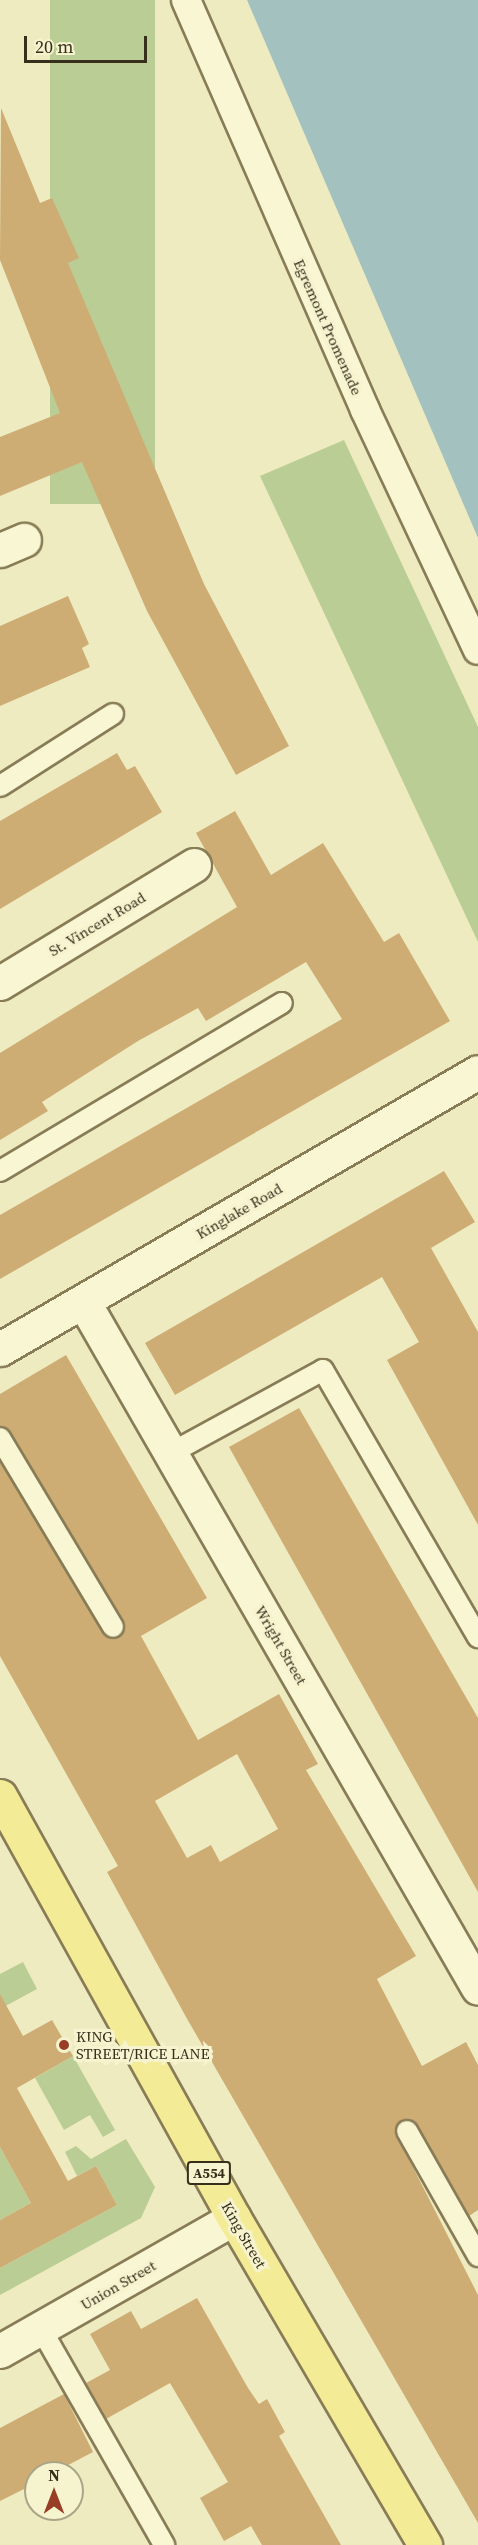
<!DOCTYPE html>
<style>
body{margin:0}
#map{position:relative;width:478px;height:2545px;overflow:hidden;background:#efebc0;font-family:"Source Serif 4",serif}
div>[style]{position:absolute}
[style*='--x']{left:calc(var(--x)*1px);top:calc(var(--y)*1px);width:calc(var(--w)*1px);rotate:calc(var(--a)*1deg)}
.green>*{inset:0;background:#bacd94;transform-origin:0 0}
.water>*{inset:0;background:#a3c1be}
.building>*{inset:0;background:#cead75}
.roads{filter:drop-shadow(2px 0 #887c57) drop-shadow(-2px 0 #887c57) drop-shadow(0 2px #887c57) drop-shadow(0 -2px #887c57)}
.service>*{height:20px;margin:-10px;padding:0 10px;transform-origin:10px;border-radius:10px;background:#f9f6d3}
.pedestrian>*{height:28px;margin:-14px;padding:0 14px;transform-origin:14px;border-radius:14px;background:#f9f6d3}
.minor>*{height:33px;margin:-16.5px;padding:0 16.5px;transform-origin:16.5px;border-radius:16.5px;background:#f9f6d3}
.primary>*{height:33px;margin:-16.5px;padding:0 16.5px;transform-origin:16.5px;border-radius:16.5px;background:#f3eb96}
.dots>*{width:16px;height:16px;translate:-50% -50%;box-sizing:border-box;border:3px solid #f6f3cf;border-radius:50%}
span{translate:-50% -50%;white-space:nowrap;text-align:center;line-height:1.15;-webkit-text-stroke:6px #f6f3cf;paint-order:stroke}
.shield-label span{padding:2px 4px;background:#f6f3cf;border:2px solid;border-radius:4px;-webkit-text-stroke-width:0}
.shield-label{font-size:14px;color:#372f1c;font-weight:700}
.street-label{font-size:15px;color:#372f1c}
.poi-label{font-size:15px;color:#372f1c}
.left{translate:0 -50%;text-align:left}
.north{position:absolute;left:24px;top:2461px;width:60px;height:60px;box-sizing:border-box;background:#f6f3cf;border:2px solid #aaa587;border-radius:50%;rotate:0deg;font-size:16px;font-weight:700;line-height:24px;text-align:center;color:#372f1c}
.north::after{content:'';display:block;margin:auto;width:21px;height:27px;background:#983e26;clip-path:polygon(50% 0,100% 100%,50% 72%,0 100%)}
.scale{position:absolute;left:24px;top:36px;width:123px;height:27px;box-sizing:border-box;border:3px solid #372f1c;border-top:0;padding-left:8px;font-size:18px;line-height:21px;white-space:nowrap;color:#372f1c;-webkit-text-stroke:4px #f6f3cf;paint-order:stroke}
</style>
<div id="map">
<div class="green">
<i style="left:50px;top:0;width:105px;height:504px"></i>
<i style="clip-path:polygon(344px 440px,478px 727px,478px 942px,260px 476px)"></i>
<i style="clip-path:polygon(23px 1962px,37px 1989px,0 2009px,0 1974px)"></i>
<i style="clip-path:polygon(73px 2056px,115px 2130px,103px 2137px,90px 2115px,64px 2130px,35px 2078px)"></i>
<i style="clip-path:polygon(126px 2139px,155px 2187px,141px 2218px,0 2295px,0 2268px,117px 2205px,96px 2166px,77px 2176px,65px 2152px,76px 2146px,91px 2159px)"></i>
<i style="clip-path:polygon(0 2147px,31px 2203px,0 2220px)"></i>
</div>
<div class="water">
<i style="clip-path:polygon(247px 0,478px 0,478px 538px)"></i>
</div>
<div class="building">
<i style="clip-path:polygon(1px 108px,40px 203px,52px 198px,79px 258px,68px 263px,204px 584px,289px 746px,236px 775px,147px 611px,82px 462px,0 496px,0 437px,60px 413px,0 260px)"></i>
<i style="clip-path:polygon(68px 596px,89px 644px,82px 648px,90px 667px,0 706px,0 626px)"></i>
<i style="clip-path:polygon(117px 753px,127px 770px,135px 766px,162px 812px,0 909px,0 821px)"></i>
<i style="clip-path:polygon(235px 811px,271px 875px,323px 843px,384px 942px,399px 933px,450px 1021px,0 1279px,0 1215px,342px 1019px,306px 962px,206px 1021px,198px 1008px,138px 1041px,42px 1102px,48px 1111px,0 1140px,0 1053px,237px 907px,196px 833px)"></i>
<i style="clip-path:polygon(444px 1171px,475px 1222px,431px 1248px,478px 1332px,478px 1525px,387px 1360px,419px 1342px,382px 1277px,175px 1395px,145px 1343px)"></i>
<i style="clip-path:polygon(evenodd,66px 1355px,207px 1598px,141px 1636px,198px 1740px,279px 1694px,318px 1764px,306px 1770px,416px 1956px,377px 1979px,422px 2066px,466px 2042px,478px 2065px,478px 2210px,469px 2216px,414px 2121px,402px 2120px,395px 2132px,478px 2295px,478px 2523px,186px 2017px,107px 1872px,118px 1866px,0 1656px,0 1461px,103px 1633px,114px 1639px,125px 1627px,10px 1432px,0 1426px,0 1394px,66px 1355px,237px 1754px,278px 1829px,220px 1862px,211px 1845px,187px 1858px,155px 1801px,237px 1754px)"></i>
<i style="clip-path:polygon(299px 1408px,478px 1718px,478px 1892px,229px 1447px)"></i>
<i style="clip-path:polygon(0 1994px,23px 2036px,52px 2020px,73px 2056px,17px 2088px,68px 2181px,96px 2166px,117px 2205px,0 2268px,0 2220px,31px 2203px,0 2147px)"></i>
<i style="clip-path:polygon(197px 2298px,248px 2388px,259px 2404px,267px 2399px,285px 2432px,279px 2436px,341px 2545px,262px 2545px,251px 2526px,224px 2541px,200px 2498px,228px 2482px,170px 2383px,106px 2419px,86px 2383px,110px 2370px,90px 2334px,131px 2311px,141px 2329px)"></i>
<i style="clip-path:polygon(64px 2394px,93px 2452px,53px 2473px,36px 2473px,36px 2483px,0 2501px,0 2428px)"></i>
</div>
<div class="roads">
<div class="service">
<i style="--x:0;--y:786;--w:134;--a:-32.5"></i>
<i style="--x:0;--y:1171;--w:328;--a:-30.8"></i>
<i style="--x:0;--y:1438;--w:220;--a:59.1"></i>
<i style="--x:171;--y:1453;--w:173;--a:-28.6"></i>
<i style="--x:323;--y:1370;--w:309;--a:59.9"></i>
<i style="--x:407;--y:2131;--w:144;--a:60.4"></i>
<i style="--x:41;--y:2329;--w:249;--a:60.3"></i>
</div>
<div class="pedestrian">
<i style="--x:186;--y:0;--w:447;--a:66.4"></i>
<i style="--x:365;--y:410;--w:265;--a:64.8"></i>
</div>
<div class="minor">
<i style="--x:0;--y:550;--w:26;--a:-23"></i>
<i style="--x:0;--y:983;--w:227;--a:-31.3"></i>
<i style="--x:83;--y:1301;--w:792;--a:60.1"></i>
<i style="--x:0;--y:1349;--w:552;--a:-30.09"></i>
<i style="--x:0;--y:2351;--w:269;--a:-29.6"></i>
</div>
<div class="primary">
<i style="--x:0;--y:1796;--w:483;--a:61"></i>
<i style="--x:234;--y:2218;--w:379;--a:59.7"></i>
</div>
</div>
<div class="dots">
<i style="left:64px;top:2045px;background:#983e26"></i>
</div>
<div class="shield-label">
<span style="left:209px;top:2173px">A554</span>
</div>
<div class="street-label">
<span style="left:328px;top:327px;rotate:66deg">Egremont Promenade</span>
<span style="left:97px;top:924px;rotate:-31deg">St. Vincent Road</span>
<span style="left:239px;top:1211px;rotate:-30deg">Kinglake Road</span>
<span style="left:281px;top:1645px;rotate:60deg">Wright Street</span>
<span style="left:244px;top:2235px;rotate:60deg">King Street</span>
<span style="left:118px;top:2285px;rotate:-30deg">Union Street</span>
</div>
<div class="poi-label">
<span class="left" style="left:76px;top:2045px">KING<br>STREET/RICE LANE</span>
</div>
<div class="north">N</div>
<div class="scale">20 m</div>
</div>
